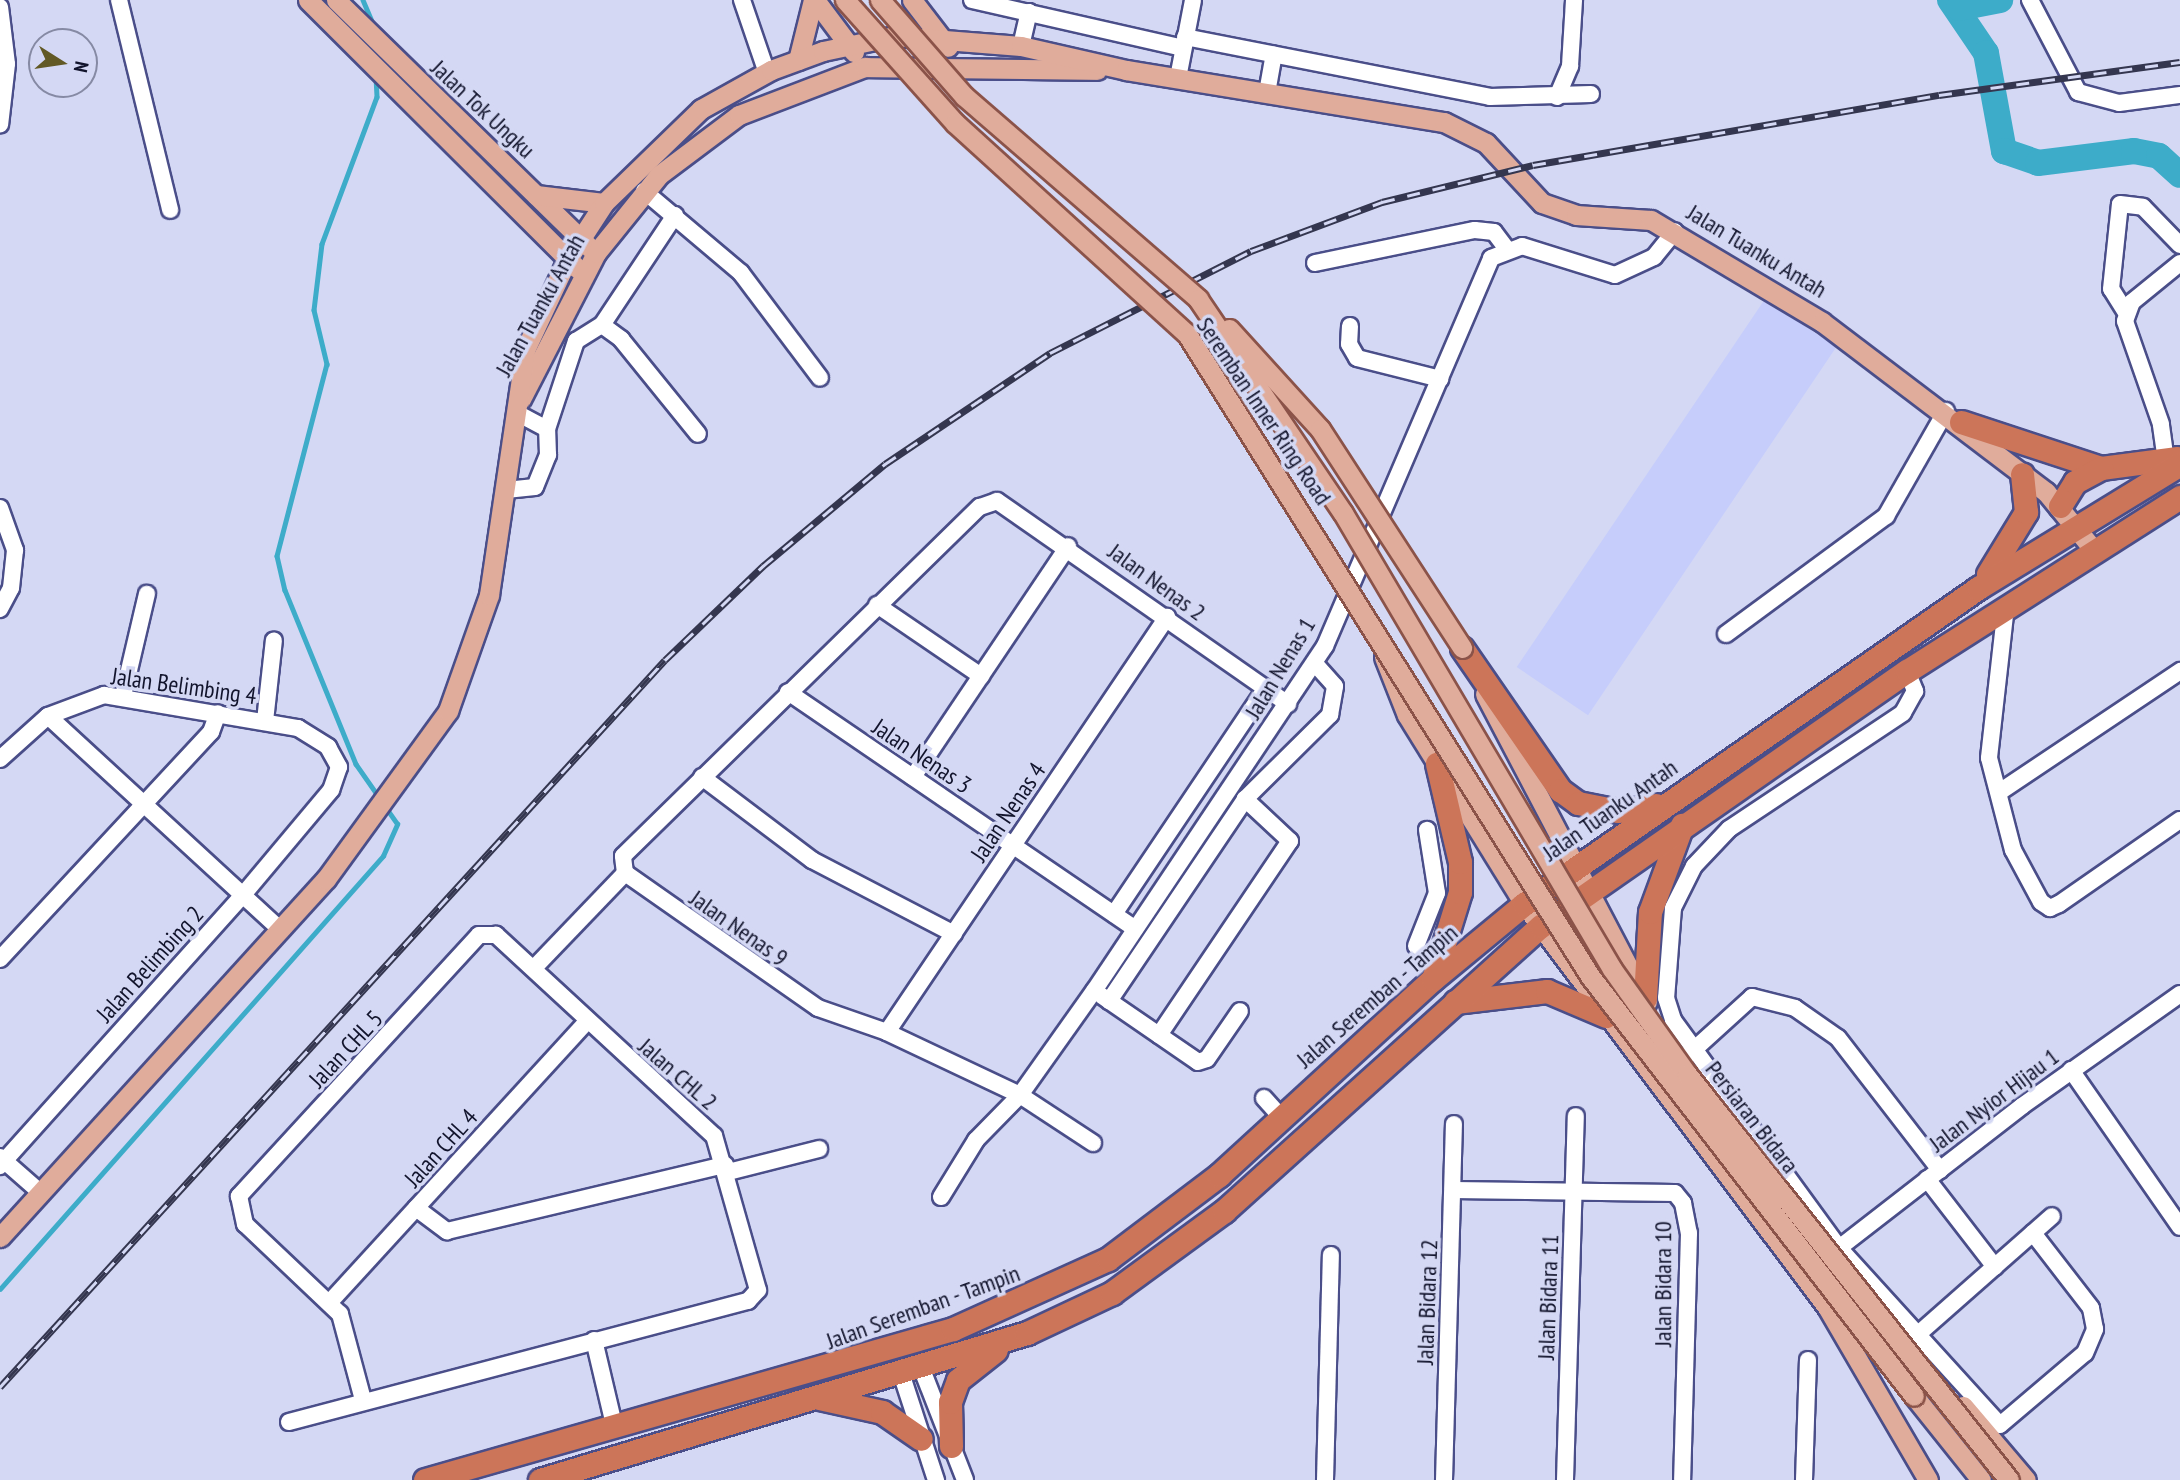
<!DOCTYPE html>
<style>
body{margin:0}
#map{position:relative;width:2180px;height:1480px;overflow:hidden;background:#d4d8f4;font-family:"PT Sans Narrow",sans-serif}
div>[style]{position:absolute}
[style*='--x']{left:calc(var(--x)*1px);top:calc(var(--y)*1px);width:calc(var(--w)*1px);rotate:calc(var(--a)*1deg)}
.built>*{inset:0;background:#c6cdfb;transform-origin:0 0}
.stream>*{height:4.5px;margin:-2.25px;padding:0 2.25px;transform-origin:2.25px;border-radius:2.25px;background:#3dacc9}
.river>*{height:26px;margin:-13px;padding:0 13px;transform-origin:13px;border-radius:13px;background:#3dacc9}
.roads{filter:drop-shadow(2px 0 #4a4e89) drop-shadow(-2px 0 #4a4e89) drop-shadow(0 2px #4a4e89) drop-shadow(0 -2px #4a4e89)}
.minor>*{height:16px;margin:-8px;padding:0 8px;transform-origin:8px;border-radius:8px;background:#fff}
.major>*{height:19px;margin:-9.5px;padding:0 9.5px;transform-origin:9.5px;border-radius:9.5px;background:#e0ac9b}
.highway>*{height:23px;margin:-11.5px;padding:0 11.5px;transform-origin:11.5px;border-radius:11.5px;background:#cc7559}
.rail>*{height:7px;margin-top:-3.5px;transform-origin:0;background:repeating-linear-gradient(90deg,#d4d8f4 0 13px,#34364f 0 26px);box-sizing:border-box;border-block:2px solid #34364f}
.bridges{filter:drop-shadow(2px 0 #8b5349) drop-shadow(-2px 0 #8b5349) drop-shadow(0 2px #8b5349) drop-shadow(0 -2px #8b5349)}
.major-bridge>*{height:19px;margin:-9.5px;padding:0 9.5px;transform-origin:9.5px;border-radius:9.5px;background:#e0ac9b}
span{translate:-50% -50%;white-space:nowrap;text-align:center;line-height:1.15;-webkit-text-stroke:7px #d4d8f4;paint-order:stroke}
.street-label{font-size:24px;color:#12142c}
.north{position:absolute;left:28px;top:28px;width:70px;height:70px;box-sizing:border-box;background:#d4d8f4;border:2px solid #868aa4;border-radius:50%;rotate:102deg;font-size:19px;font-weight:700;line-height:28px;text-align:center;color:#12142c}
.north::after{content:'';display:block;margin:auto;width:24px;height:32px;background:#625925;clip-path:polygon(50% 0,100% 100%,50% 72%,0 100%)}
</style>
<div id="map">
<div class="built">
<i style="left:1765px;top:299px;width:86px;height:444px;rotate:34deg"></i>
</div>
<div class="stream">
<i style="--x:363;--y:0;--w:28;--a:67"></i>
<i style="--x:376;--y:77;--w:20;--a:87"></i>
<i style="--x:377;--y:97;--w:157;--a:110.5"></i>
<i style="--x:322;--y:244;--w:66;--a:96.9"></i>
<i style="--x:314;--y:310;--w:56;--a:76.5"></i>
<i style="--x:327;--y:364;--w:198;--a:104.6"></i>
<i style="--x:277;--y:556;--w:35;--a:77"></i>
<i style="--x:285;--y:590;--w:188;--a:67.8"></i>
<i style="--x:356;--y:764;--w:40;--a:55.1"></i>
<i style="--x:0;--y:1289;--w:578;--a:-48.51"></i>
<i style="--x:383;--y:856;--w:35;--a:-66"></i>
<i style="--x:397;--y:824;--w:19;--a:-125"></i>
</div>
<div class="river">
<i style="--x:1950;--y:0;--w:64;--a:55.8"></i>
<i style="--x:1986;--y:53;--w:100;--a:79.6"></i>
<i style="--x:2004;--y:151;--w:36;--a:19"></i>
<i style="--x:2038;--y:163;--w:97;--a:-7.1"></i>
<i style="--x:2134;--y:151;--w:25;--a:11"></i>
<i style="--x:2159;--y:156;--w:28;--a:42"></i>
<i style="--x:1959;--y:8;--w:42;--a:-11"></i>
</div>
<div class="roads">
<div class="minor">
<i style="--x:119;--y:0;--w:216;--a:76.3"></i>
<i style="--x:742;--y:0;--w:77;--a:71.1"></i>
<i style="--x:972;--y:0;--w:216;--a:12.8"></i>
<i style="--x:2030;--y:0;--w:104;--a:62.4"></i>
<i style="--x:2078;--y:92;--w:42;--a:15"></i>
<i style="--x:2119;--y:103;--w:62;--a:-7.5"></i>
<i style="--x:0;--y:7;--w:57;--a:83"></i>
<i style="--x:7;--y:64;--w:61;--a:96.5"></i>
<i style="--x:1185;--y:37;--w:311;--a:11.1"></i>
<i style="--x:1490;--y:97;--w:101;--a:-1.7"></i>
<i style="--x:1021;--y:46;--w:35;--a:-77"></i>
<i style="--x:1178;--y:78;--w:79;--a:-79.1"></i>
<i style="--x:1267;--y:93;--w:39;--a:-80"></i>
<i style="--x:1557;--y:97;--w:34;--a:-67"></i>
<i style="--x:1570;--y:66;--w:66;--a:-86.5"></i>
<i style="--x:644;--y:191;--w:127;--a:40.2"></i>
<i style="--x:741;--y:273;--w:131;--a:53"></i>
<i style="--x:1315;--y:263;--w:163;--a:-11.7"></i>
<i style="--x:1475;--y:230;--w:19;--a:6"></i>
<i style="--x:1494;--y:232;--w:20;--a:53"></i>
<i style="--x:2125;--y:311;--w:26;--a:-122"></i>
<i style="--x:2111;--y:289;--w:85;--a:-84"></i>
<i style="--x:2120;--y:204;--w:23;--a:7"></i>
<i style="--x:2143;--y:207;--w:53;--a:45.8"></i>
<i style="--x:602;--y:325;--w:132;--a:-56.4"></i>
<i style="--x:1350;--y:326;--w:18;--a:93"></i>
<i style="--x:1349;--y:344;--w:16;--a:60"></i>
<i style="--x:1357;--y:358;--w:86;--a:14.2"></i>
<i style="--x:547;--y:429;--w:93;--a:-71.8"></i>
<i style="--x:576;--y:341;--w:31;--a:-32"></i>
<i style="--x:602;--y:325;--w:24;--a:36"></i>
<i style="--x:621;--y:339;--w:122;--a:51"></i>
<i style="--x:2166;--y:461;--w:37;--a:-98"></i>
<i style="--x:2161;--y:424;--w:109;--a:-109.3"></i>
<i style="--x:2125;--y:321;--w:20;--a:-70"></i>
<i style="--x:2132;--y:302;--w:62;--a:-39.1"></i>
<i style="--x:506;--y:490;--w:29;--a:-6"></i>
<i style="--x:535;--y:487;--w:35;--a:-68"></i>
<i style="--x:548;--y:455;--w:26;--a:-92"></i>
<i style="--x:547;--y:429;--w:32;--a:-152"></i>
<i style="--x:0;--y:508;--w:45;--a:70.3"></i>
<i style="--x:15;--y:550;--w:38;--a:96"></i>
<i style="--x:11;--y:588;--w:24;--a:118"></i>
<i style="--x:877;--y:605;--w:126;--a:34.3"></i>
<i style="--x:2006;--y:606;--w:153;--a:96.4"></i>
<i style="--x:1989;--y:758;--w:95;--a:75.4"></i>
<i style="--x:2013;--y:850;--w:59;--a:61.7"></i>
<i style="--x:2041;--y:902;--w:11;--a:34"></i>
<i style="--x:2050;--y:908;--w:10;--a:-24"></i>
<i style="--x:2059;--y:904;--w:147;--a:-34.8"></i>
<i style="--x:1726;--y:634;--w:199;--a:-36.4"></i>
<i style="--x:1886;--y:516;--w:121;--a:-60.3"></i>
<i style="--x:1907;--y:671;--w:22;--a:68"></i>
<i style="--x:1915;--y:691;--w:25;--a:119"></i>
<i style="--x:1903;--y:713;--w:209;--a:146.3"></i>
<i style="--x:1729;--y:829;--w:51;--a:133.4"></i>
<i style="--x:1694;--y:866;--w:47;--a:116.6"></i>
<i style="--x:1673;--y:908;--w:90;--a:94.4"></i>
<i style="--x:1666;--y:998;--w:23;--a:72"></i>
<i style="--x:1673;--y:1020;--w:282;--a:53.9"></i>
<i style="--x:1839;--y:1248;--w:239;--a:47.7"></i>
<i style="--x:2000;--y:1425;--w:111;--a:-40.3"></i>
<i style="--x:2085;--y:1353;--w:26;--a:-67"></i>
<i style="--x:2095;--y:1329;--w:21;--a:-101"></i>
<i style="--x:2091;--y:1308;--w:95;--a:-127.7"></i>
<i style="--x:788;--y:692;--w:420;--a:34.3"></i>
<i style="--x:123;--y:696;--w:105;--a:-76.8"></i>
<i style="--x:48;--y:716;--w:316;--a:42.6"></i>
<i style="--x:265;--y:721;--w:81;--a:-83.7"></i>
<i style="--x:0;--y:759;--w:64;--a:-41.9"></i>
<i style="--x:48;--y:716;--w:60;--a:-20.6"></i>
<i style="--x:104;--y:695;--w:197;--a:9.7"></i>
<i style="--x:298;--y:728;--w:36;--a:32"></i>
<i style="--x:328;--y:747;--w:23;--a:61"></i>
<i style="--x:339;--y:767;--w:24;--a:109"></i>
<i style="--x:331;--y:790;--w:138;--a:130"></i>
<i style="--x:242;--y:896;--w:363;--a:131.9"></i>
<i style="--x:702;--y:777;--w:138;--a:37"></i>
<i style="--x:812;--y:860;--w:160;--a:27.5"></i>
<i style="--x:913;--y:777;--w:278;--a:-56.1"></i>
<i style="--x:2001;--y:791;--w:216;--a:-33.8"></i>
<i style="--x:1114;--y:914;--w:272;--a:-56.1"></i>
<i style="--x:1416;--y:946;--w:57;--a:-68.4"></i>
<i style="--x:1437;--y:893;--w:64;--a:-99"></i>
<i style="--x:0;--y:959;--w:310;--a:-47.1"></i>
<i style="--x:211;--y:732;--w:20;--a:-70"></i>
<i style="--x:534;--y:968;--w:132;--a:-46.2"></i>
<i style="--x:1102;--y:996;--w:116;--a:34.5"></i>
<i style="--x:1198;--y:1062;--w:9;--a:-18"></i>
<i style="--x:1207;--y:1059;--w:58;--a:-55.5"></i>
<i style="--x:1109;--y:1001;--w:244;--a:-56"></i>
<i style="--x:1245;--y:799;--w:120;--a:-44.7"></i>
<i style="--x:1330;--y:715;--w:29;--a:-80"></i>
<i style="--x:1335;--y:686;--w:31;--a:-132"></i>
<i style="--x:887;--y:1032;--w:501;--a:-55.99"></i>
<i style="--x:1159;--y:1035;--w:234;--a:-56"></i>
<i style="--x:1290;--y:841;--w:62;--a:-137"></i>
<i style="--x:1687;--y:1056;--w:88;--a:-42.2"></i>
<i style="--x:1752;--y:997;--w:44;--a:14.3"></i>
<i style="--x:1795;--y:1008;--w:52;--a:34.9"></i>
<i style="--x:1838;--y:1038;--w:167;--a:52.3"></i>
<i style="--x:2071;--y:1070;--w:191;--a:55.2"></i>
<i style="--x:1264;--y:1098;--w:24;--a:48"></i>
<i style="--x:1093;--y:1143;--w:87;--a:-146.7"></i>
<i style="--x:1020;--y:1095;--w:147;--a:-154.7"></i>
<i style="--x:887;--y:1032;--w:73;--a:-160.8"></i>
<i style="--x:818;--y:1008;--w:236;--a:-145"></i>
<i style="--x:625;--y:873;--w:17;--a:-97"></i>
<i style="--x:623;--y:856;--w:499;--a:-44.4"></i>
<i style="--x:980;--y:507;--w:18;--a:-19"></i>
<i style="--x:997;--y:501;--w:355;--a:34.9"></i>
<i style="--x:0;--y:1157;--w:55;--a:41.3"></i>
<i style="--x:728;--y:1172;--w:94;--a:-14.2"></i>
<i style="--x:1927;--y:1179;--w:111;--a:52.3"></i>
<i style="--x:1453;--y:1190;--w:222;--a:0.8"></i>
<i style="--x:1675;--y:1193;--w:13;--a:51"></i>
<i style="--x:1683;--y:1203;--w:31;--a:79"></i>
<i style="--x:1689;--y:1233;--w:247;--a:91.6"></i>
<i style="--x:941;--y:1197;--w:67;--a:-58.4"></i>
<i style="--x:976;--y:1140;--w:63;--a:-45.6"></i>
<i style="--x:1020;--y:1095;--w:128;--a:-54.6"></i>
<i style="--x:1094;--y:991;--w:415;--a:-56.2"></i>
<i style="--x:1325;--y:646;--w:422;--a:-66.8"></i>
<i style="--x:1491;--y:258;--w:33;--a:-21"></i>
<i style="--x:1522;--y:246;--w:97;--a:17.3"></i>
<i style="--x:1615;--y:275;--w:43;--a:-24.8"></i>
<i style="--x:1654;--y:257;--w:33;--a:-51"></i>
<i style="--x:416;--y:1208;--w:39;--a:37"></i>
<i style="--x:447;--y:1231;--w:286;--a:-13.4"></i>
<i style="--x:1839;--y:1248;--w:232;--a:-37.8"></i>
<i style="--x:2022;--y:1106;--w:194;--a:-35.3"></i>
<i style="--x:329;--y:1303;--w:380;--a:-47.5"></i>
<i style="--x:1916;--y:1336;--w:181;--a:-41.4"></i>
<i style="--x:594;--y:1340;--w:91;--a:76.7"></i>
<i style="--x:921;--y:1367;--w:121;--a:68.7"></i>
<i style="--x:901;--y:1373;--w:113;--a:71.9"></i>
<i style="--x:289;--y:1422;--w:475;--a:-14.8"></i>
<i style="--x:748;--y:1301;--w:15;--a:-48"></i>
<i style="--x:758;--y:1290;--w:160;--a:-105.9"></i>
<i style="--x:714;--y:1136;--w:297;--a:-137.3"></i>
<i style="--x:496;--y:935;--w:17;--a:180"></i>
<i style="--x:479;--y:935;--w:355;--a:132.6"></i>
<i style="--x:239;--y:1196;--w:29;--a:78"></i>
<i style="--x:245;--y:1224;--w:131;--a:43.5"></i>
<i style="--x:340;--y:1314;--w:89;--a:75"></i>
<i style="--x:1325;--y:1480;--w:225;--a:-88.5"></i>
<i style="--x:1444;--y:1480;--w:356;--a:-88.4"></i>
<i style="--x:1565;--y:1480;--w:364;--a:-88.3"></i>
<i style="--x:1804;--y:1480;--w:120;--a:-88.1"></i>
</div>
<div class="major">
<i style="--x:308;--y:0;--w:380;--a:44.9"></i>
<i style="--x:336;--y:0;--w:355;--a:44.3"></i>
<i style="--x:815;--y:0;--w:65;--a:53.1"></i>
<i style="--x:912;--y:0;--w:59;--a:52.5"></i>
<i style="--x:798;--y:60;--w:62;--a:-76"></i>
<i style="--x:536;--y:195;--w:68;--a:6.7"></i>
<i style="--x:521;--y:399;--w:164;--a:-62.8"></i>
<i style="--x:596;--y:253;--w:100;--a:-51.1"></i>
<i style="--x:659;--y:175;--w:100;--a:-36.9"></i>
<i style="--x:739;--y:115;--w:135;--a:-20.9"></i>
<i style="--x:865;--y:67;--w:232;--a:0.7"></i>
<i style="--x:1384;--y:657;--w:62;--a:68.4"></i>
<i style="--x:1407;--y:715;--w:222;--a:58.2"></i>
<i style="--x:1524;--y:904;--w:504;--a:53.06"></i>
<i style="--x:1827;--y:1307;--w:200;--a:59.7"></i>
<i style="--x:1485;--y:694;--w:348;--a:62.3"></i>
<i style="--x:0;--y:1237;--w:484;--a:-47.7"></i>
<i style="--x:326;--y:879;--w:208;--a:-54"></i>
<i style="--x:448;--y:711;--w:123;--a:-70.5"></i>
<i style="--x:489;--y:595;--w:248;--a:-81.6"></i>
<i style="--x:525;--y:350;--w:99;--a:-65"></i>
<i style="--x:567;--y:260;--w:68;--a:-57"></i>
<i style="--x:604;--y:203;--w:135;--a:-44.1"></i>
<i style="--x:701;--y:109;--w:80;--a:-29.1"></i>
<i style="--x:771;--y:70;--w:55;--a:-20.1"></i>
<i style="--x:823;--y:51;--w:73;--a:-11.9"></i>
<i style="--x:894;--y:36;--w:127;--a:4.5"></i>
<i style="--x:1021;--y:46;--w:108;--a:12.9"></i>
<i style="--x:1126;--y:70;--w:322;--a:9.3"></i>
<i style="--x:1444;--y:122;--w:47;--a:26.6"></i>
<i style="--x:1486;--y:143;--w:82;--a:47"></i>
<i style="--x:1542;--y:203;--w:36;--a:19"></i>
<i style="--x:1576;--y:215;--w:75;--a:3.8"></i>
<i style="--x:1651;--y:220;--w:199;--a:30.8"></i>
<i style="--x:1822;--y:322;--w:281;--a:37.2"></i>
<i style="--x:2046;--y:492;--w:74;--a:50.5"></i>
<i style="--x:1914;--y:1396;--w:107;--a:51.4"></i>
<i style="--x:1963;--y:1406;--w:97;--a:49.6"></i>
</div>
<div class="highway">
<i style="--x:1961;--y:422;--w:147;--a:18.2"></i>
<i style="--x:2101;--y:468;--w:77;--a:-7.5"></i>
<i style="--x:2060;--y:506;--w:28;--a:-58"></i>
<i style="--x:2075;--y:482;--w:30;--a:-28"></i>
<i style="--x:1988;--y:574;--w:73;--a:-58.5"></i>
<i style="--x:2026;--y:512;--w:38;--a:-96"></i>
<i style="--x:1462;--y:648;--w:173;--a:55.4"></i>
<i style="--x:1560;--y:790;--w:22;--a:36"></i>
<i style="--x:1578;--y:803;--w:41;--a:11.3"></i>
<i style="--x:1618;--y:811;--w:38;--a:-9"></i>
<i style="--x:1434;--y:976;--w:88;--a:-72.8"></i>
<i style="--x:1460;--y:892;--w:30;--a:-90"></i>
<i style="--x:1460;--y:862;--w:101;--a:-103.2"></i>
<i style="--x:1645;--y:998;--w:86;--a:-86.7"></i>
<i style="--x:1650;--y:912;--w:93;--a:-69.8"></i>
<i style="--x:1455;--y:1002;--w:93;--a:-6.8"></i>
<i style="--x:1547;--y:991;--w:64;--a:23"></i>
<i style="--x:819;--y:1398;--w:65;--a:12.5"></i>
<i style="--x:882;--y:1412;--w:47;--a:34.7"></i>
<i style="--x:951;--y:1446;--w:44;--a:-91.3"></i>
<i style="--x:950;--y:1402;--w:23;--a:-70"></i>
<i style="--x:958;--y:1380;--w:48;--a:-38.3"></i>
<i style="--x:425;--y:1480;--w:549;--a:-15.96"></i>
<i style="--x:953;--y:1329;--w:170;--a:-24.3"></i>
<i style="--x:1108;--y:1259;--w:139;--a:-37.1"></i>
<i style="--x:1219;--y:1175;--w:290;--a:-42.5"></i>
<i style="--x:1433;--y:979;--w:118;--a:-39.5"></i>
<i style="--x:1524;--y:904;--w:553;--a:-34.84"></i>
<i style="--x:1978;--y:588;--w:237;--a:-31.5"></i>
<i style="--x:540;--y:1480;--w:509;--a:-16.8"></i>
<i style="--x:1027;--y:1333;--w:94;--a:-25.2"></i>
<i style="--x:1112;--y:1293;--w:139;--a:-36.2"></i>
<i style="--x:1224;--y:1211;--w:426;--a:-42"></i>
<i style="--x:1541;--y:926;--w:446;--a:-34.9"></i>
<i style="--x:1907;--y:671;--w:324;--a:-32.5"></i>
</div>
</div>
<div class="rail">
<i style="--x:0;--y:1387;--w:985;--a:-47.55"></i>
<i style="--x:665;--y:660;--w:136;--a:-43.8"></i>
<i style="--x:763;--y:566;--w:159;--a:-39.9"></i>
<i style="--x:885;--y:464;--w:199;--a:-33.9"></i>
<i style="--x:1050;--y:353;--w:225;--a:-26.9"></i>
<i style="--x:1251;--y:251;--w:140;--a:-20.5"></i>
<i style="--x:1382;--y:202;--w:155;--a:-13.8"></i>
<i style="--x:1533;--y:165;--w:412;--a:-9.8"></i>
<i style="--x:1939;--y:95;--w:243;--a:-7.8"></i>
</div>
<div class="bridges">
<div class="major-bridge">
<i style="--x:845;--y:0;--w:165;--a:48.2"></i>
<i style="--x:955;--y:123;--w:314;--a:42.3"></i>
<i style="--x:1187;--y:334;--w:758;--a:57.88"></i>
<i style="--x:1590;--y:976;--w:530;--a:52.35"></i>
<i style="--x:880;--y:0;--w:128;--a:48.8"></i>
<i style="--x:964;--y:96;--w:310;--a:40.9"></i>
<i style="--x:1198;--y:299;--w:258;--a:55.9"></i>
<i style="--x:1343;--y:513;--w:529;--a:59.46"></i>
<i style="--x:1612;--y:969;--w:129;--a:54.5"></i>
<i style="--x:1687;--y:1074;--w:518;--a:51.58"></i>
<i style="--x:1229;--y:329;--w:135;--a:47.7"></i>
<i style="--x:1320;--y:429;--w:261;--a:57"></i>
</div>
</div>
<div class="street-label">
<span style="left:483px;top:109px;rotate:43deg">Jalan Tok Ungku</span>
<span style="left:1757px;top:251px;rotate:31deg">Jalan Tuanku Antah</span>
<span style="left:540px;top:305px;rotate:-61deg">Jalan Tuanku Antah</span>
<span style="left:1264px;top:411px;rotate:56deg">Seremban Inner Ring Road</span>
<span style="left:1157px;top:582px;rotate:36deg">Jalan Nenas 2</span>
<span style="left:1280px;top:668px;rotate:-59deg">Jalan Nenas 1</span>
<span style="left:184px;top:686px;rotate:8deg">Jalan Belimbing 4</span>
<span style="left:922px;top:756px;rotate:34deg">Jalan Nenas 3</span>
<span style="left:1610px;top:810px;rotate:-35deg">Jalan Tuanku Antah</span>
<span style="left:1008px;top:812px;rotate:-56deg">Jalan Nenas 4</span>
<span style="left:739px;top:928px;rotate:35deg">Jalan Nenas 9</span>
<span style="left:150px;top:964px;rotate:-48deg">Jalan Belimbing 2</span>
<span style="left:1377px;top:996px;rotate:-41deg">Jalan Seremban - Tampin</span>
<span style="left:346px;top:1049px;rotate:-47deg">Jalan CHL 5</span>
<span style="left:678px;top:1074px;rotate:41deg">Jalan CHL 2</span>
<span style="left:1994px;top:1100px;rotate:-37deg">Jalan Nyior Hijau 1</span>
<span style="left:1752px;top:1117px;rotate:52deg">Persiaran Bidara</span>
<span style="left:441px;top:1148px;rotate:-48deg">Jalan CHL 4</span>
<span style="left:1663px;top:1284px;rotate:-90deg">Jalan Bidara 10</span>
<span style="left:1548px;top:1297px;rotate:-88deg">Jalan Bidara 11</span>
<span style="left:1427px;top:1302px;rotate:-88deg">Jalan Bidara 12</span>
<span style="left:923px;top:1307px;rotate:-20deg">Jalan Seremban - Tampin</span>
</div>
<div class="north">N</div>
</div>
